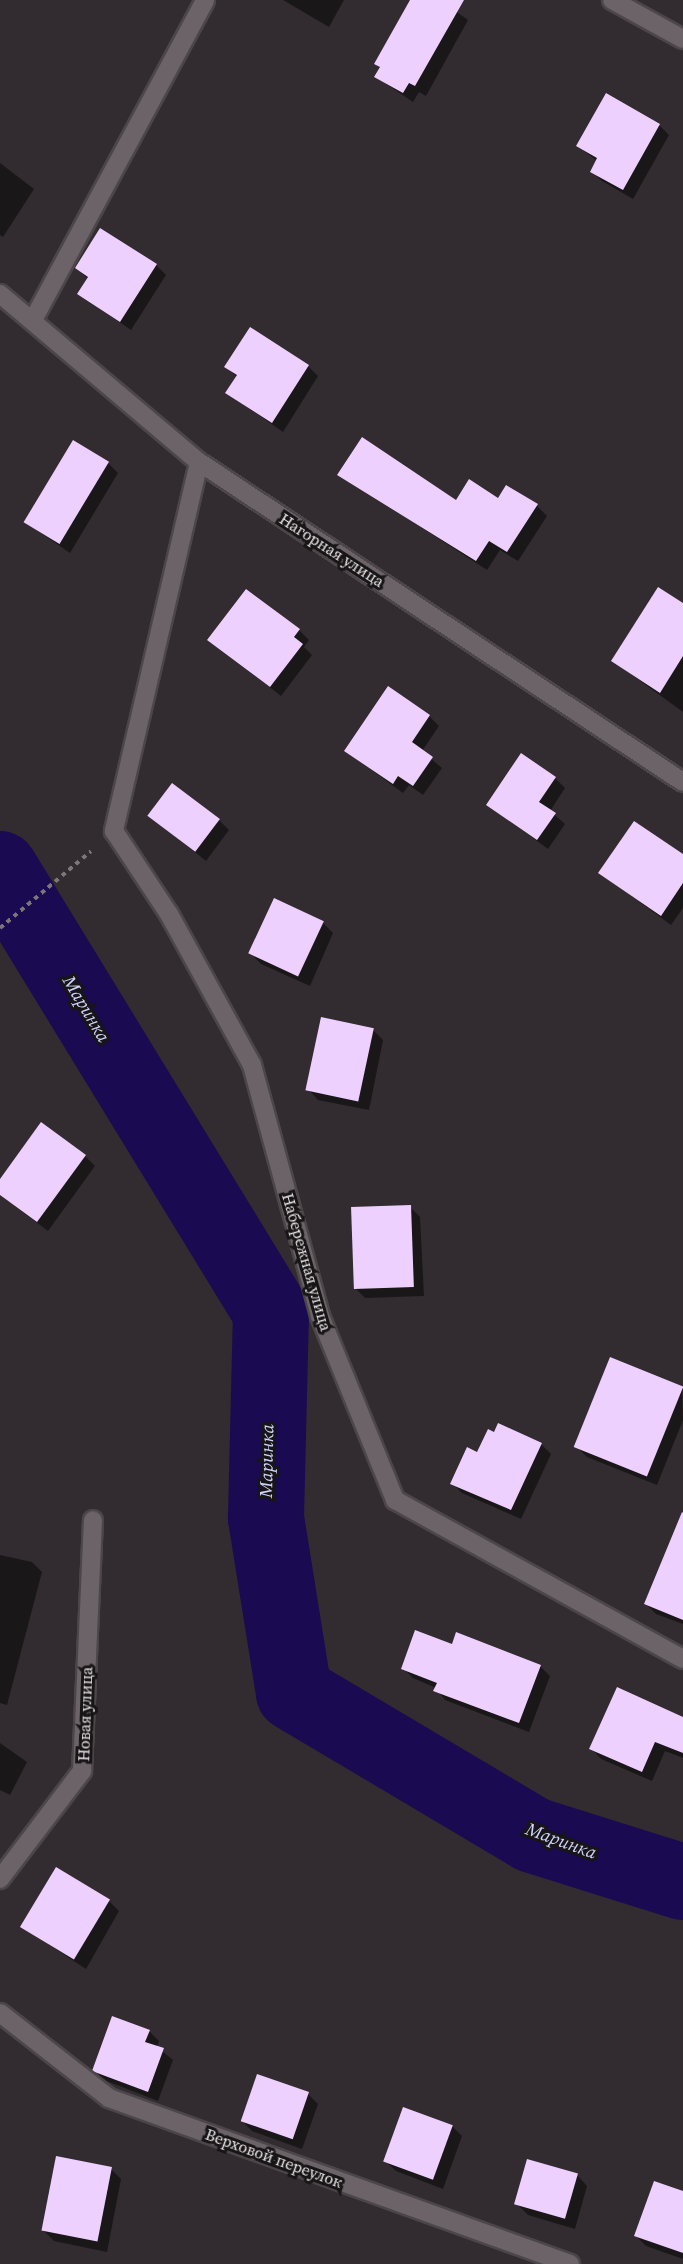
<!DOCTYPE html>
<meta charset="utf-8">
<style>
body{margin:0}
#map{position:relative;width:683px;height:2264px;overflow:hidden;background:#322b2f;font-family:"Source Serif 4",serif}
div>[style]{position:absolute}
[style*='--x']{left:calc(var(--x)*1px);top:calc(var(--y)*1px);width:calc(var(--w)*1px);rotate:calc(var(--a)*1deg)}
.shadow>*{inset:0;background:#0007}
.river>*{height:76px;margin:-38px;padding:0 38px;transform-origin:38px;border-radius:38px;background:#190a51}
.building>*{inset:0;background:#eed0ff;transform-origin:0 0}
.path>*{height:4px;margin-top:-2px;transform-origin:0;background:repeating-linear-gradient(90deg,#7c7679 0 4.5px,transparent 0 9px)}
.roads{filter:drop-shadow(2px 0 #4c4649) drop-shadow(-2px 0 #4c4649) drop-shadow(0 2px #4c4649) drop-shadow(0 -2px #4c4649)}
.minor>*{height:18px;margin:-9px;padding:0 9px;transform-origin:9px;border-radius:9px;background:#6b6367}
span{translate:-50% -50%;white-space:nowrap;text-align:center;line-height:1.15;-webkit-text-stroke:6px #181517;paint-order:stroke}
.street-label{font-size:16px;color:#ebe6e8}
.water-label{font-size:18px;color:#d0d4ff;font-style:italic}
</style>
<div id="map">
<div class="shadow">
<i style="clip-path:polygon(283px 0,344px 0,329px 27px)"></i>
<i style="clip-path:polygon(412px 0,440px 0,468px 20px,426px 96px,419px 92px,413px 102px,376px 77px,381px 68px,376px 64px)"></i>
<i style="clip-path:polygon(659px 125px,669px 135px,633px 199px,602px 181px,591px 171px,597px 161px,578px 146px)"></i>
<i style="clip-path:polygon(0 163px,34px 189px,3px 237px,0 235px)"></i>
<i style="clip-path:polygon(156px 265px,166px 275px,131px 330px,79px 294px,88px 279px,77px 268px)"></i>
<i style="clip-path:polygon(308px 366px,318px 376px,283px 432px,227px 393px,237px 377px,226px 367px)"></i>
<i style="clip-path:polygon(108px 463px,118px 473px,70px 553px,25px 522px)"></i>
<i style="clip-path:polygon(339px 474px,457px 502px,498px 500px,537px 506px,547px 516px,518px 561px,500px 550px,487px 570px)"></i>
<i style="clip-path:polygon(683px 605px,683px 712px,613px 661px)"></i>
<i style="clip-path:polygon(299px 630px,309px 640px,304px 647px,312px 655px,281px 696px,209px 640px)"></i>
<i style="clip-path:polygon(429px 716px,439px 726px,422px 751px,442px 768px,423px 795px,409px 785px,403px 793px,346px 751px)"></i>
<i style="clip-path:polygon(555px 778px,565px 788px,550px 811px,565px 824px,548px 849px,488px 805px)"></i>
<i style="clip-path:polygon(149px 815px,219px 820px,229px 830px,206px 861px)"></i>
<i style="clip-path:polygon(683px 856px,683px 908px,671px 925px,600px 873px)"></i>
<i style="clip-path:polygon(274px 900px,323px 923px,333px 933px,310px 986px,261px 964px,251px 954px)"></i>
<i style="clip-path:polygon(373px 1030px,383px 1040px,369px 1110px,318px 1100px,308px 1089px)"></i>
<i style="clip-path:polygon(85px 1156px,95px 1166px,48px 1231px,0 1195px,0 1181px)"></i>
<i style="clip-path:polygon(410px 1207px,420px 1217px,424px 1296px,365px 1298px,355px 1288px)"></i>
<i style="clip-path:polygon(682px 1387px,683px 1420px,657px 1485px,587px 1457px,577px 1447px)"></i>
<i style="clip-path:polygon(541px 1444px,551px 1454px,521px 1519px,462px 1493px,452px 1483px,478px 1454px)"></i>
<i style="clip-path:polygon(0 1555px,32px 1562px,42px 1572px,7px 1705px,0 1703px)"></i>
<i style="clip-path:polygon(683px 1563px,683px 1624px,656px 1614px,646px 1604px)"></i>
<i style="clip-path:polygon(453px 1646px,540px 1666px,550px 1676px,529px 1732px,445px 1700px,436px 1688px,413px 1678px,403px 1668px)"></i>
<i style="clip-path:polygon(683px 1718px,683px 1758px,665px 1751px,652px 1781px,601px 1759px,591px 1748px)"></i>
<i style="clip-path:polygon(0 1743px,27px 1762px,10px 1795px,0 1790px)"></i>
<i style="clip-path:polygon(109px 1901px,119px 1911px,86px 1969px,22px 1927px)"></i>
<i style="clip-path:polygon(149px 2031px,159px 2041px,157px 2047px,173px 2060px,158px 2101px,104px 2080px,94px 2070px)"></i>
<i style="clip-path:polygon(308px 2094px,318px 2104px,302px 2149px,252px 2131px,242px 2121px)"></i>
<i style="clip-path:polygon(452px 2126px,462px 2136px,443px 2189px,396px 2171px,385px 2161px)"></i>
<i style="clip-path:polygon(111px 2169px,121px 2179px,107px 2252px,54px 2241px,44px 2231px)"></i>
<i style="clip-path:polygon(577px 2175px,587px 2186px,575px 2229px,528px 2215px,518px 2205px)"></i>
<i style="clip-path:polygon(683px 2193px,683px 2259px,646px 2246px,636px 2236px)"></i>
</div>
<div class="river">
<i style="--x:0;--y:869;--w:519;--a:58.54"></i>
<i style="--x:271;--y:1312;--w:206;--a:91.4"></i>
<i style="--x:266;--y:1518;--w:177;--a:80.9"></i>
<i style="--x:294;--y:1693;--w:278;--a:30.7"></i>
<i style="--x:533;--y:1835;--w:157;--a:17.4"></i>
</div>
<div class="building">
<i style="clip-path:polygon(410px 0,464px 0,415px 86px,409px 83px,403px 93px,374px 77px,380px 67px,374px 64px)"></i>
<i style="clip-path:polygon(606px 93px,660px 124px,623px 190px,590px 172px,597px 158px,576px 146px)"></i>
<i style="clip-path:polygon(100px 228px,157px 264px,120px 322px,77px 294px,88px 277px,75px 268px)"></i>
<i style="clip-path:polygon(250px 327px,309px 365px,272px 423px,225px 393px,237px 375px,224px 367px)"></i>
<i style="clip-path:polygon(362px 437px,456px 500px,469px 479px,498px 498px,506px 485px,538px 504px,507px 552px,489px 541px,476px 561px,337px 475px)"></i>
<i style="left:73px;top:440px;width:42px;height:96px;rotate:31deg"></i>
<i style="clip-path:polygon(658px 587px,683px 603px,683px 656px,660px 693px,611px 661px)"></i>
<i style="clip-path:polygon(246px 589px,300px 629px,294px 637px,303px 644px,270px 687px,207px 640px)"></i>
<i style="clip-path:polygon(388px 686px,430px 715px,412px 742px,433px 757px,413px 786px,398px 776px,393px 784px,344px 751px)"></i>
<i style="clip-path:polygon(521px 753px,556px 777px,539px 802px,556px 813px,537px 840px,486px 805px)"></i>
<i style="left:172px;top:783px;width:60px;height:41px;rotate:37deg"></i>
<i style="clip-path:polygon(634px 821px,683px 854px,683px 883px,661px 916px,598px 873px)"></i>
<i style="left:274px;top:898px;width:55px;height:61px;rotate:25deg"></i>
<i style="left:321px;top:1017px;width:54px;height:75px;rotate:12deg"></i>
<i style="clip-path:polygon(41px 1122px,86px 1155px,37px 1222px,0 1195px,0 1179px)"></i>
<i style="left:411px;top:1205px;width:82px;height:60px;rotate:88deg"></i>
<i style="left:610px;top:1357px;width:79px;height:97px;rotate:22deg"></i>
<i style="clip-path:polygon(498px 1423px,542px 1443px,511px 1510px,450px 1484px,467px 1447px,477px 1452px,488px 1429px,494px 1432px)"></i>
<i style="clip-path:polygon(682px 1512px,683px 1513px,683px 1620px,644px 1604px)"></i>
<i style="clip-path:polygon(415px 1630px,452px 1644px,456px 1632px,541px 1665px,519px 1723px,433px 1691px,437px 1683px,401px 1669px)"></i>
<i style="clip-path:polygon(617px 1687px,683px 1717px,683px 1753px,655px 1742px,642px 1772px,589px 1749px)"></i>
<i style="left:56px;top:1867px;width:63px;height:70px;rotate:31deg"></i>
<i style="clip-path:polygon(112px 2016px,150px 2030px,145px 2042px,164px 2048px,148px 2092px,92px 2071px)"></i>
<i style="left:257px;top:2074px;width:55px;height:50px;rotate:19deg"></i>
<i style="left:403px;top:2107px;width:53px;height:58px;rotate:20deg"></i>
<i style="left:56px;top:2156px;width:57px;height:76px;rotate:11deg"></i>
<i style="left:527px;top:2159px;width:53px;height:47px;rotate:16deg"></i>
<i style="clip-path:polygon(654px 2181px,683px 2191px,683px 2253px,634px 2236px)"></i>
</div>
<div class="path">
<i style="--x:0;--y:928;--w:119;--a:-40.2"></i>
</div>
<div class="roads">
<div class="minor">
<i style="--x:612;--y:0;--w:81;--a:28.8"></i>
<i style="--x:0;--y:294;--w:260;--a:40.2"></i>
<i style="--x:199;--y:462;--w:580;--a:33.47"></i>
<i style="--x:33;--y:320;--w:363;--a:-61.7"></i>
<i style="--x:199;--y:462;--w:379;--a:103"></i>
<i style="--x:114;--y:831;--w:100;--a:56.5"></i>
<i style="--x:169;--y:914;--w:172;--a:61.2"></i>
<i style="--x:252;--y:1065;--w:260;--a:74.8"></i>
<i style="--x:320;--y:1316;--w:199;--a:67.8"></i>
<i style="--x:395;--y:1500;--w:329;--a:28.9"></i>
<i style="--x:0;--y:1879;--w:136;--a:-52.8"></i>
<i style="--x:82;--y:1771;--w:251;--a:-87.5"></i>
<i style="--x:0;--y:2013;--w:138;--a:37.9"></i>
<i style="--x:109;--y:2098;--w:490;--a:19.8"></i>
</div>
</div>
<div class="street-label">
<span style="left:332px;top:550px;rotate:33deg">Нагорная улица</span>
<span style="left:307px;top:1262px;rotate:74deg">Набережная улица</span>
<span style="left:85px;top:1714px;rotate:-88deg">Новая улица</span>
<span style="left:274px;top:2158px;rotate:20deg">Верховой переулок</span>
</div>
<div class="water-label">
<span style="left:86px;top:1009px;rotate:59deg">Маринка</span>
<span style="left:267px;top:1461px;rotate:-89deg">Маринка</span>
<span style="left:561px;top:1841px;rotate:20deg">Маринка</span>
</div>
</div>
